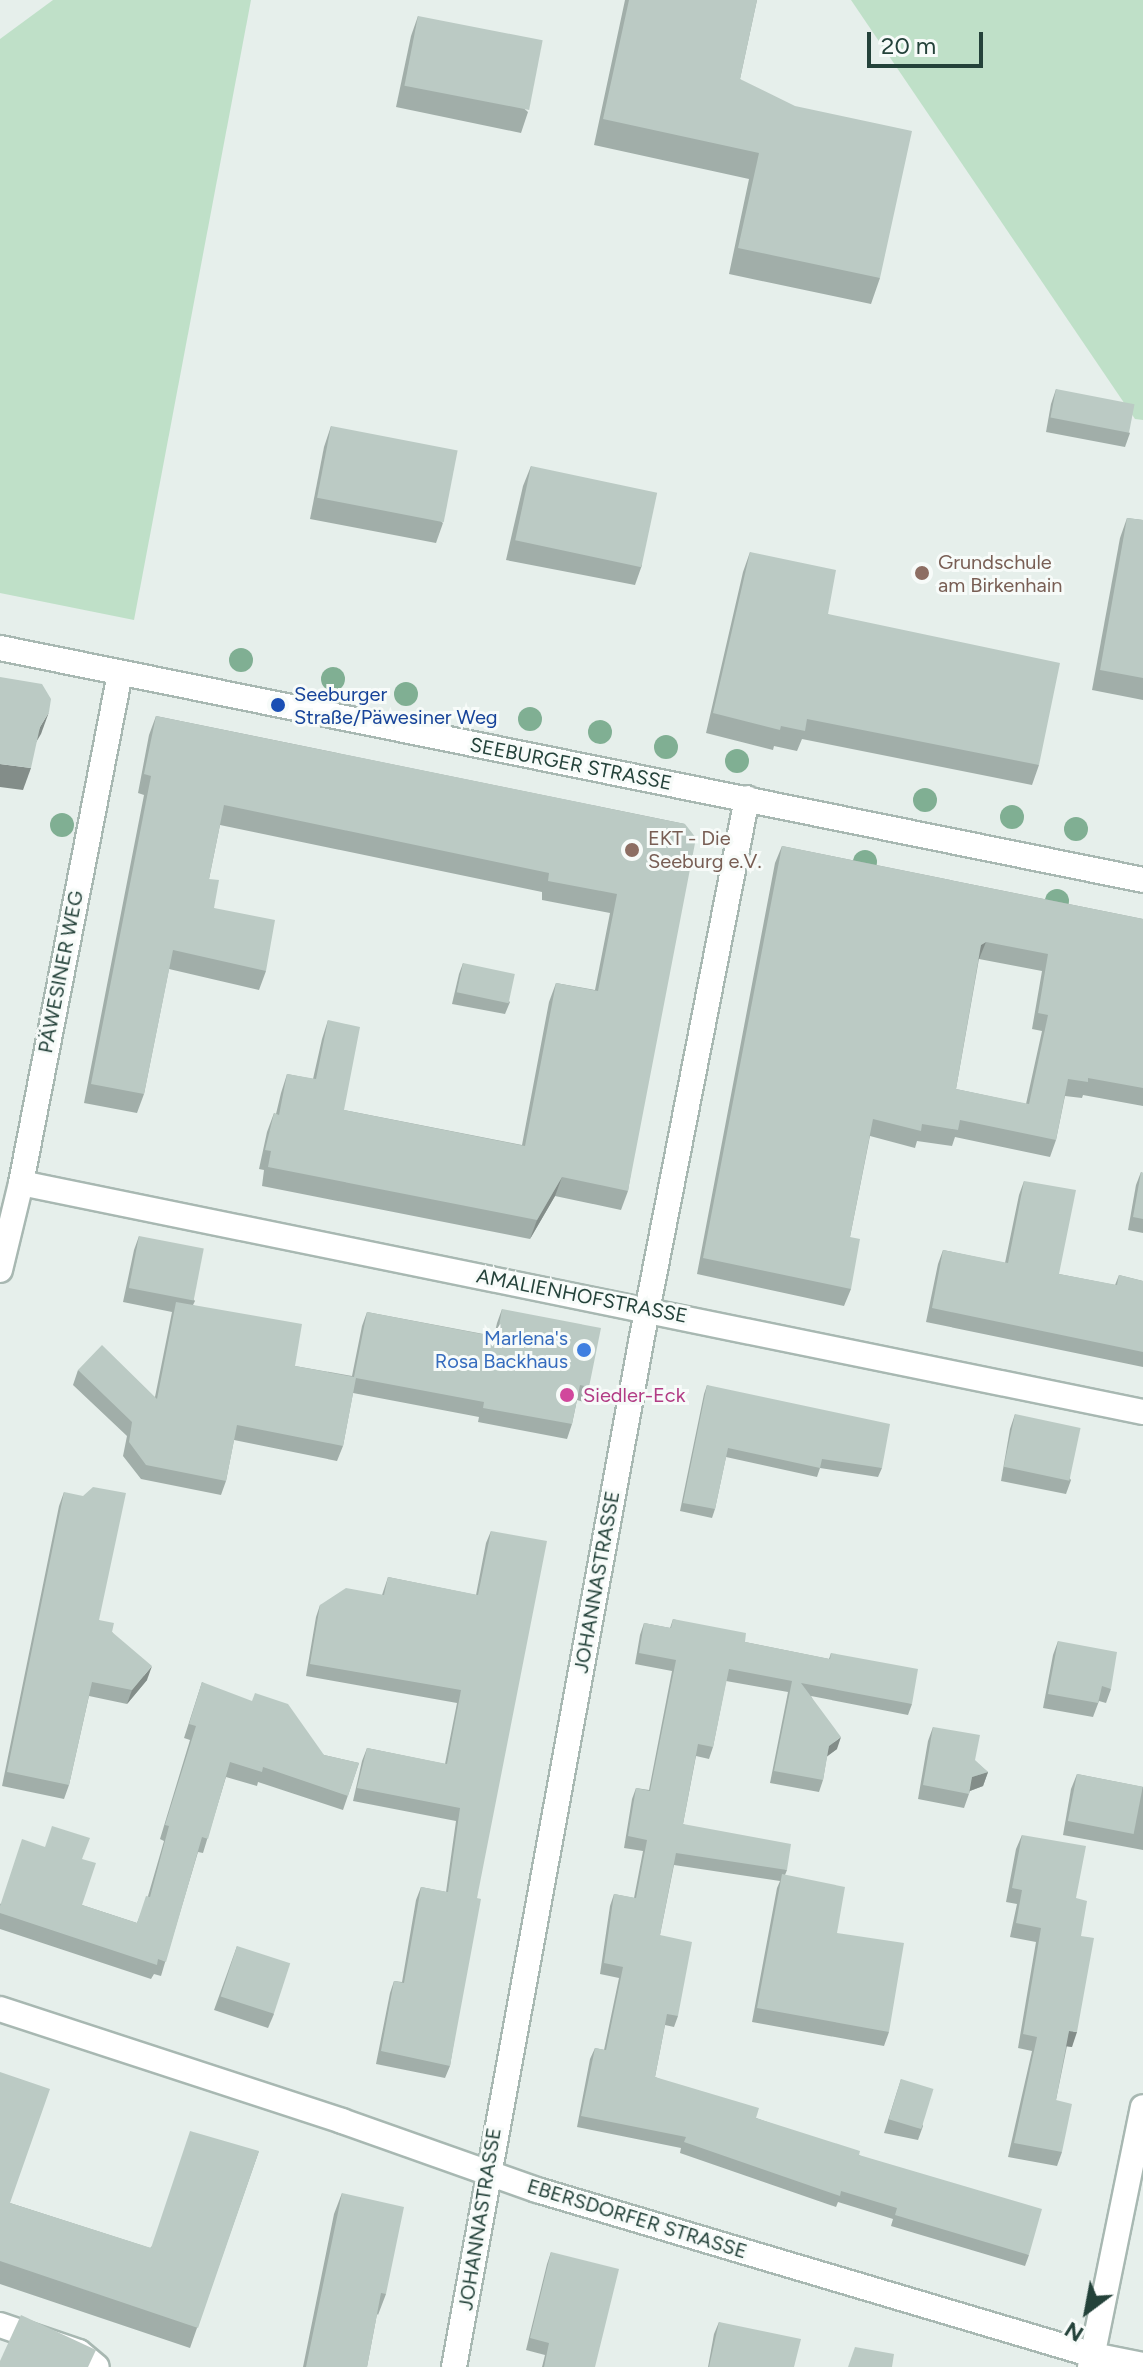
<!DOCTYPE html>
<meta charset="utf-8">
<style>
body{margin:0}
#map{position:relative;width:1143px;height:2367px;overflow:hidden;background:#e6efeb;font-family:Figtree,sans-serif}
div>[style]{position:absolute}
[style*='--x']{left:calc(var(--x)*1px);top:calc(var(--y)*1px);width:calc(var(--w)*1px);rotate:calc(var(--a)*1deg)}
.green>*{inset:0;background:#bfe0c8}
.roads{filter:drop-shadow(2px 0 #a8b8b2) drop-shadow(-2px 0 #a8b8b2) drop-shadow(0 2px #a8b8b2) drop-shadow(0 -2px #a8b8b2)}
.minor>*{height:24px;margin:-12px;padding:0 12px;transform-origin:12px;border-radius:12px;background:#fff}
.trees>*{width:24px;height:24px;margin:-12px;border-radius:50%;background:#80af93}
.wall>*{inset:0;background:#a1aea9}
.shaded-wall>*{inset:0;background:#838d89}
.building>*{inset:0;background:#bbcac4;transform-origin:0 0}
.dots>*{width:22px;height:22px;translate:-50% -50%;box-sizing:border-box;border:4px solid #f7fbf9;border-radius:50%}
span{translate:-50% -50%;white-space:nowrap;text-align:center;line-height:1.15;-webkit-text-stroke:6px #f7fbf9;paint-order:stroke}
.education-label{font-size:20px;color:#785e54}
.left{translate:0 -50%;text-align:left}
.transit-label{font-size:20px;color:#164399}
.street-label{font-size:20px;color:#24423a}
.shop-label{font-size:20px;color:#366cbe}
.right{translate:-100% -50%;text-align:right}
.hotel-label{font-size:20px;color:#b23c85}
.north{position:absolute;left:1047px;top:2271px;width:80px;height:80px;-webkit-text-stroke:6px #f7fbf9;paint-order:stroke;rotate:212deg;font-size:22px;font-weight:700;line-height:32px;text-align:center;color:#24423a}
.north::after{content:'';display:block;margin:auto;width:28px;height:36px;background:#24423a;clip-path:polygon(50% 0,100% 100%,50% 72%,0 100%)}
.scale{position:absolute;left:867px;top:32px;width:116px;height:36px;box-sizing:border-box;border:4px solid #24423a;border-top:0;padding-left:10px;font-size:24px;line-height:28px;white-space:nowrap;color:#24423a;-webkit-text-stroke:6px #f7fbf9;paint-order:stroke}
</style>
<div id="map">
<div class="green">
<i style="clip-path:polygon(53px 0,251px 0,134px 620px,0 593px,0 39px)"></i>
<i style="clip-path:polygon(851px 0,1143px 0,1143px 420px,1135px 419px)"></i>
</div>
<div class="roads">
<div class="minor">
<i style="--x:0;--y:648;--w:1166;--a:11.47"></i>
<i style="--x:21;--y:1183;--w:1145;--a:11.54"></i>
<i style="--x:0;--y:1270;--w:89;--a:-76.4"></i>
<i style="--x:21;--y:1183;--w:520;--a:-79.01"></i>
<i style="--x:0;--y:2009;--w:360;--a:18.1"></i>
<i style="--x:342;--y:2121;--w:207;--a:19.5"></i>
<i style="--x:537;--y:2190;--w:580;--a:16.53"></i>
<i style="--x:1093;--y:2355;--w:51;--a:11.3"></i>
<i style="--x:0;--y:2325;--w:83;--a:18.9"></i>
<i style="--x:79;--y:2352;--w:23;--a:40"></i>
<i style="--x:454;--y:2367;--w:1042;--a:-79.66"></i>
<i style="--x:641;--y:1342;--w:554;--a:-78.97"></i>
<i style="--x:1090;--y:2367;--w:265;--a:-78.5"></i>
</div>
</div>
<div class="trees">
<i style="left:241px;top:660px"></i>
<i style="left:333px;top:679px"></i>
<i style="left:406px;top:694px"></i>
<i style="left:530px;top:719px"></i>
<i style="left:600px;top:732px"></i>
<i style="left:666px;top:747px"></i>
<i style="left:737px;top:761px"></i>
<i style="left:925px;top:800px"></i>
<i style="left:1012px;top:817px"></i>
<i style="left:62px;top:825px"></i>
<i style="left:1076px;top:829px"></i>
<i style="left:865px;top:862px"></i>
<i style="left:1057px;top:901px"></i>
</div>
<div class="wall">
<i style="clip-path:polygon(625px 0,757px 0,740px 79px,880px 278px,871px 304px,729px 274px,749px 179px,594px 145px)"></i>
<i style="clip-path:polygon(418px 16px,528px 112px,521px 133px,396px 107px,411px 36px)"></i>
<i style="clip-path:polygon(1056px 389px,1130px 433px,1125px 447px,1046px 432px,1051px 404px)"></i>
<i style="clip-path:polygon(331px 426px,443px 523px,436px 543px,310px 519px,324px 447px)"></i>
<i style="clip-path:polygon(531px 466px,642px 565px,635px 585px,506px 560px,523px 486px)"></i>
<i style="clip-path:polygon(1127px 518px,1143px 520px,1143px 700px,1092px 690px,1120px 538px)"></i>
<i style="clip-path:polygon(750px 552px,828px 614px,1039px 765px,1032px 785px,802px 739px,797px 751px,774px 746px,773px 750px,706px 733px,743px 572px)"></i>
<i style="clip-path:polygon(156px 716px,685px 824px,628px 1191px,621px 1210px,555px 1196px,530px 1239px,262px 1186px,264px 1170px,259px 1169px,267px 1132px,274px 1113px,276px 1114px,281px 1093px,287px 1074px,313px 1079px,322px 1039px,328px 1020px,344px 1110px,522px 1145px,549px 1002px,556px 983px,595px 990px,610px 913px,542px 900px,542px 892px,220px 825px,209px 879px,214px 908px,266px 971px,259px 990px,169px 969px,144px 1094px,137px 1113px,84px 1103px,144px 795px,138px 793px,149px 735px)"></i>
<i style="clip-path:polygon(evenodd,782px 846px,1143px 919px,1143px 1106px,1083px 1095px,1082px 1098px,1065px 1096px,1056px 1140px,1050px 1157px,955px 1137px,952px 1146px,917px 1141px,915px 1148px,870px 1136px,850px 1237px,851px 1289px,844px 1306px,697px 1274px,775px 863px,782px 846px,979px 959px,1042px 971px,1032px 1029px,1042px 1031px,1026px 1104px,956px 1089px,979px 959px)"></i>
<i style="clip-path:polygon(463px 963px,510px 1002px,505px 1014px,452px 1004px,459px 974px)"></i>
<i style="clip-path:polygon(1141px 1172px,1143px 1173px,1143px 1233px,1128px 1230px,1136px 1185px)"></i>
<i style="clip-path:polygon(1024px 1181px,1059px 1274px,1115px 1285px,1119px 1275px,1143px 1281px,1143px 1367px,926px 1322px,938px 1264px,943px 1250px,1005px 1263px,1019px 1195px)"></i>
<i style="clip-path:polygon(139px 1236px,195px 1301px,193px 1305px,295px 1366px,352px 1376px,362px 1326px,367px 1312px,494px 1336px,497px 1323px,502px 1309px,589px 1387px,584px 1402px,577px 1400px,572px 1424px,567px 1439px,478px 1422px,479px 1417px,353px 1393px,343px 1446px,337px 1461px,234px 1440px,226px 1481px,221px 1495px,141px 1479px,123px 1456px,127px 1436px,73px 1385px,78px 1370px,155px 1397px,172px 1312px,123px 1302px,134px 1250px)"></i>
<i style="clip-path:polygon(707px 1385px,882px 1468px,878px 1477px,820px 1468px,817px 1477px,726px 1457px,715px 1509px,712px 1518px,680px 1511px,704px 1394px)"></i>
<i style="clip-path:polygon(1015px 1414px,1071px 1480px,1066px 1494px,1001px 1481px,1010px 1429px)"></i>
<i style="clip-path:polygon(64px 1492px,99px 1620px,112px 1632px,147px 1680px,127px 1704px,89px 1696px,69px 1785px,64px 1799px,2px 1786px,59px 1506px)"></i>
<i style="clip-path:polygon(491px 1531px,477px 1898px,450px 2066px,445px 2078px,376px 2064px,390px 1993px,394px 1981px,402px 1982px,416px 1900px,421px 1887px,446px 1892px,456px 1821px,353px 1801px,362px 1761px,367px 1748px,445px 1764px,457px 1703px,306px 1676px,316px 1617px,320px 1605px,382px 1595px,388px 1577px,476px 1595px,486px 1543px)"></i>
<i style="clip-path:polygon(673px 1619px,745px 1642px,829px 1659px,831px 1653px,912px 1704px,908px 1715px,811px 1696px,837px 1749px,827px 1756px,823px 1780px,819px 1792px,770px 1783px,788px 1692px,726px 1681px,713px 1747px,709px 1759px,696px 1756px,683px 1824px,787px 1870px,785px 1875px,837px 1933px,889px 2032px,884px 2046px,752px 2022px,777px 1888px,780px 1881px,674px 1865px,660px 1935px,678px 2016px,674px 2027px,665px 2025px,655px 2077px,756px 2118px,859px 2155px,1029px 2255px,1025px 2266px,891px 2226px,893px 2219px,838px 2202px,836px 2207px,680px 2153px,681px 2148px,577px 2127px,590px 2059px,595px 2048px,604px 2050px,619px 1978px,600px 1974px,610px 1906px,614px 1894px,634px 1898px,643px 1851px,624px 1848px,632px 1799px,636px 1788px,649px 1790px,672px 1671px,635px 1664px,640px 1635px,644px 1623px,670px 1628px)"></i>
<i style="clip-path:polygon(1058px 1641px,1111px 1689px,1106px 1703px,1099px 1701px,1093px 1717px,1043px 1708px,1053px 1655px)"></i>
<i style="clip-path:polygon(202px 1682px,324px 1755px,359px 1763px,343px 1810px,258px 1782px,257px 1786px,226px 1777px,203px 1853px,198px 1852px,161px 1976px,154px 1974px,151px 1979px,0 1929px,0 1904px,82px 1859px,82px 1905px,137px 1923px,148px 1896px,164px 1841px,160px 1839px,190px 1740px,184px 1738px)"></i>
<i style="clip-path:polygon(933px 1727px,988px 1772px,983px 1786px,970px 1791px,964px 1808px,918px 1799px,928px 1741px)"></i>
<i style="clip-path:polygon(1077px 1774px,1143px 1787px,1143px 1850px,1063px 1835px,1071px 1789px)"></i>
<i style="clip-path:polygon(1022px 1835px,1076px 1898px,1081px 1936px,1072px 2047px,1067px 2046px,1056px 2100px,1062px 2152px,1057px 2166px,1008px 2157px,1032px 2051px,1018px 2048px,1036px 1942px,1010px 1937px,1017px 1904px,1006px 1902px,1016px 1849px)"></i>
<i style="clip-path:polygon(237px 1946px,274px 2014px,268px 2028px,214px 2010px)"></i>
<i style="clip-path:polygon(0 2072px,10px 2203px,150px 2248px,259px 2151px,190px 2348px,0 2284px)"></i>
<i style="clip-path:polygon(901px 2079px,923px 2126px,918px 2140px,884px 2133px)"></i>
<i style="clip-path:polygon(342px 2193px,386px 2294px,378px 2315px,377px 2314px,367px 2367px,303px 2367px,334px 2214px)"></i>
<i style="clip-path:polygon(551px 2252px,595px 2367px,542px 2367px,545px 2355px,526px 2350px,547px 2264px)"></i>
<i style="clip-path:polygon(719px 2322px,794px 2367px,708px 2367px,714px 2334px)"></i>
</div>
<div class="shaded-wall">
<i style="clip-path:polygon(49px 712px,41px 734px,32px 749px,40px 727px)"></i>
<i style="clip-path:polygon(0 764px,31px 768px,23px 790px,0 787px)"></i>
<i style="clip-path:polygon(986px 942px,979px 959px,975px 961px,981px 945px)"></i>
<i style="clip-path:polygon(562px 1177px,555px 1196px,530px 1239px,537px 1220px)"></i>
<i style="clip-path:polygon(152px 1666px,147px 1680px,127px 1704px,132px 1690px)"></i>
<i style="clip-path:polygon(841px 1737px,837px 1749px,825px 1758px,829px 1746px)"></i>
<i style="clip-path:polygon(988px 1772px,983px 1786px,967px 1792px,972px 1777px)"></i>
<i style="clip-path:polygon(1069px 2031px,1077px 2032px,1072px 2047px,1064px 2046px)"></i>
</div>
<div class="building">
<i style="clip-path:polygon(629px 0,757px 0,740px 79px,795px 106px,912px 131px,880px 278px,738px 248px,759px 153px,603px 119px)"></i>
<i style="left:418px;top:16px;width:127px;height:71px;rotate:11deg"></i>
<i style="left:1056px;top:389px;width:80px;height:29px;rotate:11deg"></i>
<i style="left:331px;top:426px;width:129px;height:73px;rotate:11deg"></i>
<i style="left:531px;top:466px;width:129px;height:76px;rotate:12deg"></i>
<i style="clip-path:polygon(1127px 518px,1143px 520px,1143px 678px,1100px 670px)"></i>
<i style="clip-path:polygon(750px 552px,836px 570px,828px 614px,1060px 663px,1039px 765px,807px 719px,805px 731px,781px 726px,780px 730px,713px 713px)"></i>
<i style="clip-path:polygon(0 677px,42px 684px,51px 699px,49px 712px,40px 727px,31px 768px,0 764px)"></i>
<i style="clip-path:polygon(156px 716px,685px 824px,696px 838px,628px 1191px,562px 1177px,537px 1220px,268px 1167px,271px 1151px,265px 1150px,274px 1113px,279px 1115px,287px 1074px,316px 1079px,328px 1020px,360px 1027px,344px 1110px,525px 1146px,556px 983px,598px 991px,617px 894px,548px 881px,549px 873px,224px 805px,209px 879px,219px 880px,214px 908px,275px 920px,266px 971px,173px 950px,144px 1094px,91px 1084px,151px 776px,144px 774px)"></i>
<i style="clip-path:polygon(evenodd,782px 846px,1143px 919px,1143px 1088px,1088px 1078px,1088px 1082px,1068px 1079px,1056px 1140px,960px 1120px,958px 1130px,922px 1124px,921px 1131px,873px 1119px,850px 1237px,860px 1239px,851px 1289px,703px 1258px,782px 846px,986px 942px,1048px 954px,1038px 1013px,1048px 1015px,1029px 1104px,956px 1089px,981px 945px,986px 942px)"></i>
<i style="left:463px;top:963px;width:53px;height:30px;rotate:12deg"></i>
<i style="clip-path:polygon(1141px 1172px,1143px 1173px,1143px 1219px,1133px 1217px)"></i>
<i style="clip-path:polygon(1024px 1181px,1076px 1190px,1059px 1274px,1117px 1285px,1119px 1275px,1143px 1281px,1143px 1352px,932px 1308px,943px 1250px,1008px 1263px)"></i>
<i style="left:139px;top:1236px;width:66px;height:53px;rotate:11deg"></i>
<i style="clip-path:polygon(176px 1302px,302px 1324px,295px 1366px,354px 1377px,367px 1312px,497px 1337px,502px 1309px,601px 1328px,589px 1387px,580px 1385px,572px 1424px,483px 1408px,484px 1402px,356px 1378px,343px 1446px,237px 1425px,226px 1481px,146px 1465px,129px 1442px,132px 1422px,78px 1370px,102px 1345px,157px 1399px)"></i>
<i style="clip-path:polygon(707px 1385px,890px 1424px,882px 1468px,822px 1459px,820px 1468px,728px 1448px,715px 1509px,683px 1503px)"></i>
<i style="left:1015px;top:1414px;width:67px;height:54px;rotate:12deg"></i>
<i style="clip-path:polygon(93px 1487px,126px 1493px,99px 1620px,114px 1623px,112px 1632px,152px 1666px,132px 1690px,92px 1682px,69px 1785px,7px 1772px,64px 1492px,83px 1496px)"></i>
<i style="clip-path:polygon(491px 1531px,547px 1541px,477px 1898px,481px 1899px,450px 2066px,381px 2051px,394px 1981px,404px 1983px,421px 1887px,448px 1892px,460px 1808px,357px 1788px,367px 1748px,447px 1764px,461px 1690px,310px 1664px,320px 1605px,346px 1588px,384px 1595px,388px 1577px,478px 1595px)"></i>
<i style="clip-path:polygon(673px 1619px,746px 1633px,745px 1642px,830px 1659px,831px 1653px,918px 1669px,912px 1704px,801px 1683px,841px 1737px,829px 1746px,823px 1780px,774px 1771px,792px 1681px,729px 1669px,713px 1747px,698px 1744px,683px 1824px,791px 1844px,787px 1870px,676px 1853px,660px 1935px,692px 1942px,678px 2016px,667px 2014px,655px 2077px,759px 2108px,756px 2118px,860px 2151px,859px 2155px,1042px 2209px,1029px 2255px,895px 2215px,897px 2208px,841px 2191px,840px 2196px,684px 2142px,686px 2137px,581px 2116px,595px 2048px,606px 2050px,623px 1967px,604px 1963px,614px 1894px,636px 1898px,647px 1840px,628px 1836px,636px 1788px,650px 1791px,676px 1660px,639px 1653px,644px 1623px,671px 1628px)"></i>
<i style="clip-path:polygon(1058px 1641px,1117px 1652px,1111px 1689px,1102px 1686px,1098px 1703px,1048px 1694px)"></i>
<i style="clip-path:polygon(202px 1682px,252px 1701px,255px 1693px,288px 1704px,324px 1755px,359px 1763px,348px 1796px,263px 1767px,262px 1772px,230px 1762px,208px 1839px,202px 1837px,166px 1962px,158px 1959px,157px 1965px,0 1913px,0 1906px,22px 1839px,45px 1847px,52px 1826px,90px 1838px,82px 1859px,96px 1863px,82px 1905px,137px 1923px,146px 1896px,150px 1897px,169px 1826px,165px 1825px,196px 1726px,189px 1724px)"></i>
<i style="clip-path:polygon(933px 1727px,980px 1735px,975px 1760px,988px 1772px,972px 1777px,969px 1794px,923px 1785px)"></i>
<i style="left:1077px;top:1774px;width:67px;height:48px;rotate:11deg"></i>
<i style="clip-path:polygon(1022px 1835px,1086px 1846px,1076px 1898px,1087px 1901px,1081px 1936px,1094px 1938px,1077px 2032px,1069px 2031px,1056px 2100px,1072px 2104px,1062px 2152px,1014px 2143px,1037px 2037px,1023px 2034px,1041px 1928px,1016px 1923px,1022px 1890px,1012px 1888px)"></i>
<i style="clip-path:polygon(782px 1874px,845px 1887px,837px 1933px,904px 1943px,889px 2032px,757px 2008px)"></i>
<i style="left:237px;top:1946px;width:56px;height:53px;rotate:18deg"></i>
<i style="clip-path:polygon(0 2072px,50px 2089px,10px 2203px,151px 2248px,190px 2131px,259px 2151px,198px 2328px,0 2261px)"></i>
<i style="left:901px;top:2079px;width:34px;height:42px;rotate:17deg"></i>
<i style="clip-path:polygon(342px 2193px,404px 2207px,386px 2294px,381px 2293px,367px 2367px,306px 2367px)"></i>
<i style="clip-path:polygon(551px 2252px,619px 2269px,595px 2367px,544px 2367px,549px 2343px,530px 2338px)"></i>
<i style="clip-path:polygon(21px 2315px,96px 2350px,88px 2367px,0 2367px,0 2361px)"></i>
<i style="clip-path:polygon(719px 2322px,801px 2339px,794px 2367px,709px 2367px)"></i>
<i style="clip-path:polygon(855px 2347px,894px 2354px,892px 2367px,848px 2367px)"></i>
</div>
<div class="dots">
<i style="left:922px;top:573px;background:#8d6e63"></i>
<i style="left:278px;top:705px;background:#1a4fb4"></i>
<i style="left:632px;top:850px;background:#8d6e63"></i>
<i style="left:584px;top:1350px;background:#3f7fe0"></i>
<i style="left:567px;top:1395px;background:#d1479c"></i>
</div>
<div class="education-label">
<span class="left" style="left:938px;top:574px">Grundschule<br>am Birkenhain</span>
<span class="left" style="left:648px;top:850px">EKT - Die<br>Seeburg e.V.</span>
</div>
<div class="transit-label">
<span class="left" style="left:294px;top:706px">Seeburger<br>Straße/Päwesiner Weg</span>
</div>
<div class="street-label">
<span style="left:571px;top:764px;rotate:11deg">SEEBURGER STRASSE</span>
<span style="left:61px;top:972px;rotate:-79deg">PÄWESINER WEG</span>
<span style="left:582px;top:1296px;rotate:11deg">AMALIENHOFSTRASSE</span>
<span style="left:597px;top:1582px;rotate:-80deg">JOHANNASTRASSE</span>
<span style="left:480px;top:2219px;rotate:-81deg">JOHANNASTRASSE</span>
<span style="left:637px;top:2219px;rotate:17deg">EBERSDORFER STRASSE</span>
</div>
<div class="shop-label">
<span class="right" style="left:568px;top:1350px">Marlena's<br>Rosa Backhaus</span>
</div>
<div class="hotel-label">
<span class="left" style="left:583px;top:1395px">Siedler-Eck</span>
</div>
<div class="north">N</div>
<div class="scale">20 m</div>
</div>
